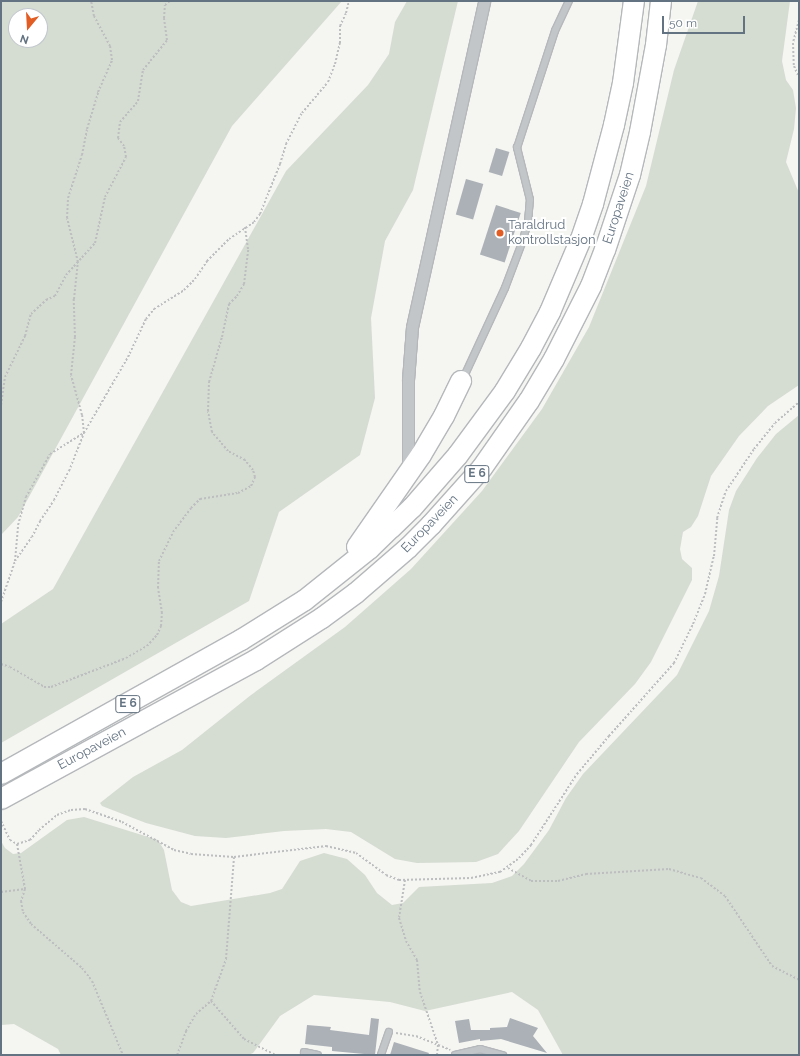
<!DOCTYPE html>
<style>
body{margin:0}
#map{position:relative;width:800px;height:1056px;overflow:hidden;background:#f5f5f1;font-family:Raleway,sans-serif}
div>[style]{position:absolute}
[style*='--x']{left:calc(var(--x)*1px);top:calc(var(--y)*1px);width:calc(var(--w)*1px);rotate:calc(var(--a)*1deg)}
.green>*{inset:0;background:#d5dcd2}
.building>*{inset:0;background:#abb1b7;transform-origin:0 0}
.path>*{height:2px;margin-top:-1px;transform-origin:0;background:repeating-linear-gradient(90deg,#bcbec0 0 2px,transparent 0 4px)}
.roads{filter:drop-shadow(1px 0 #b5b8bb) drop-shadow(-1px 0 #b5b8bb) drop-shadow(0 1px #b5b8bb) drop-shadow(0 -1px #b5b8bb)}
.service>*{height:5.5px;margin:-2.75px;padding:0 2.75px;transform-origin:2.75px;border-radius:2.75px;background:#c2c6c9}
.minor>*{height:11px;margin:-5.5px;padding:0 5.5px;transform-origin:5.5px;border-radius:5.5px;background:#c2c6c9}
.motorway>*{height:20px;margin:-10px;padding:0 10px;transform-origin:10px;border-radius:10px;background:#fff}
.dots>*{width:11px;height:11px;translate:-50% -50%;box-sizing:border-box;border:2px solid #fff;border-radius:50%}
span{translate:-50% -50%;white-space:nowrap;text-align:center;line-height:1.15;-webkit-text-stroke:4px #fff;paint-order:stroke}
.shield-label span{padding:1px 3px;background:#fff;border:1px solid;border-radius:3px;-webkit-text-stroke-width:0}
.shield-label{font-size:12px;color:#647382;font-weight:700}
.street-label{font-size:13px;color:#647382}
.poi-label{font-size:13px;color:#647382}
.left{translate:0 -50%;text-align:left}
.frame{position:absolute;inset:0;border:2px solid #647382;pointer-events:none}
.north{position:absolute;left:8px;top:8px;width:40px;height:40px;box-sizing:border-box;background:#fff;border:1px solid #c1c7cd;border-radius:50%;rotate:198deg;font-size:11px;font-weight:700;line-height:16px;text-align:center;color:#647382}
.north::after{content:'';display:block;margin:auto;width:14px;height:18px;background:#e25d24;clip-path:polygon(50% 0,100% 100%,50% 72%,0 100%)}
.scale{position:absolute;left:662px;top:16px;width:83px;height:18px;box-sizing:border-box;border:2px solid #647382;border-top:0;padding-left:5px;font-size:12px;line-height:14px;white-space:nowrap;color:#647382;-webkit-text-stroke:3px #fff;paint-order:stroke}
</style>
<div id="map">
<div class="green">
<i style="clip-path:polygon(evenodd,1px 1px,342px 1px,232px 126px,18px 517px,1px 535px,1px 1px,16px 16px,40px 16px,40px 40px,16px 40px,16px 16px)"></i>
<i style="clip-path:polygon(407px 1px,458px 1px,413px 190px,385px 241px,371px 318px,375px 398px,360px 455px,279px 512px,249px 601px,1px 743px,1px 624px,53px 589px,286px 171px,368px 85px,389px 54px,395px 22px)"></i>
<i style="clip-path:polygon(698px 1px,790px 1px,782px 61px,786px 80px,793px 90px,796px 108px,794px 129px,786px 162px,799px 193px,799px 385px,768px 406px,739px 436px,711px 476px,698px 516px,691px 527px,683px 532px,680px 549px,682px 559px,692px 568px,692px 580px,651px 662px,635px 684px,579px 742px,519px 831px,498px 854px,476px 862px,417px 863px,395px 859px,351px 832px,326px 829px,284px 831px,226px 838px,195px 836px,146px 823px,102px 806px,100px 803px,133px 777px,182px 750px,251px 695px,345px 627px,411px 569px,482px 491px,542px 409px,589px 327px,646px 186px,674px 70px)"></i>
<i style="clip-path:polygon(799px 415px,799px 1055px,563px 1055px,538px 1010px,512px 992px,425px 1011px,390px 1002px,314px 995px,280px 1016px,253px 1053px,248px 1055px,61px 1055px,58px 1049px,14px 1024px,1px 1025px,1px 841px,5px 848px,13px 854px,21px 853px,67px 820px,84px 817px,158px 840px,164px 850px,172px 890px,181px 902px,191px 906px,270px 893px,282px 889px,300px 861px,324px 853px,347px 859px,365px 875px,377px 893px,392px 905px,403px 903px,419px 887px,492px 883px,512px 876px,524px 864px,549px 830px,566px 798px,583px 774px,677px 675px,709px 611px,719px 576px,729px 510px,736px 491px,757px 458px,776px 434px)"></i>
</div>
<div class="building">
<i style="left:496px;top:148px;width:14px;height:25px;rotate:17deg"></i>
<i style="left:466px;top:179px;width:18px;height:37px;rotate:16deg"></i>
<i style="left:496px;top:205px;width:26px;height:52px;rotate:18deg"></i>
<i style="clip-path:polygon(371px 1018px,379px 1019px,375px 1055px,332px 1051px,332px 1047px,305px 1044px,307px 1025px,331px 1027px,330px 1030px,369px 1035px)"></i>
<i style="clip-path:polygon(510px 1018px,538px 1028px,533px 1036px,547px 1053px,501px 1039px,480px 1041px,480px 1039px,459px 1043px,455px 1021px,469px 1019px,471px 1030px,490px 1030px,490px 1028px,507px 1027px)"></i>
<i style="clip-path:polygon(394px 1042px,429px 1053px,428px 1055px,390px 1055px)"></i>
</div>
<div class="path">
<i style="--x:799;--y:20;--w:24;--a:105"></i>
<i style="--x:793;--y:43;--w:23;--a:88"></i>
<i style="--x:794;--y:66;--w:13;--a:67"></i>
<i style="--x:1;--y:405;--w:28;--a:-82"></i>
<i style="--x:5;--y:377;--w:46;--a:-64"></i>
<i style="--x:25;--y:336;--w:23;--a:-75"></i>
<i style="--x:31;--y:314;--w:21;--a:-43"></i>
<i style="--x:46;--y:300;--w:10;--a:-24"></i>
<i style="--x:55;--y:296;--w:24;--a:-62"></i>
<i style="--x:66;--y:275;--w:43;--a:-47.8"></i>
<i style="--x:95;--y:243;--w:47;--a:-77.7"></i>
<i style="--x:105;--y:197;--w:45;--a:-62.3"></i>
<i style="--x:126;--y:157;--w:11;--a:-100"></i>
<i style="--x:124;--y:146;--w:10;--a:-127"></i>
<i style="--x:118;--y:138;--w:16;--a:-83"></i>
<i style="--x:120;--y:122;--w:28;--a:-49"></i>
<i style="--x:138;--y:101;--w:31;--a:-81"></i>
<i style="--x:143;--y:70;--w:38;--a:-51"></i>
<i style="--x:167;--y:40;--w:22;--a:-98"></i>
<i style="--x:164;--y:18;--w:13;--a:-86"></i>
<i style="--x:165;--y:5;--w:6;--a:-39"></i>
<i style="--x:84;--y:433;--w:18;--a:-96"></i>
<i style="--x:82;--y:415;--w:41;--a:-105.4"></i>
<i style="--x:71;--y:375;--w:38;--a:-84"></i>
<i style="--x:75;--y:337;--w:38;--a:-92"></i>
<i style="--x:74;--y:299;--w:37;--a:-84"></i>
<i style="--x:78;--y:262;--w:45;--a:-104"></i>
<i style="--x:67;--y:218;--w:20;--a:-87"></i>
<i style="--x:68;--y:198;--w:45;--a:-72"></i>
<i style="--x:82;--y:155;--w:26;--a:-79"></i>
<i style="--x:87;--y:129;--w:39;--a:-73"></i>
<i style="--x:98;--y:92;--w:35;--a:-66"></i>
<i style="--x:112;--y:60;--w:14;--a:-98"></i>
<i style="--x:110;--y:46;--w:34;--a:-118"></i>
<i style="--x:94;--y:16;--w:15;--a:-101"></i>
<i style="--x:15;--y:561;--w:29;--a:-55"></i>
<i style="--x:32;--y:537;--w:18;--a:-63"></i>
<i style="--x:40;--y:521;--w:25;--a:-56"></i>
<i style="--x:54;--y:500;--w:33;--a:-63"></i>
<i style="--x:69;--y:471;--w:41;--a:-68.5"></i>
<i style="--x:84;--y:433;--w:88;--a:-59.9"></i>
<i style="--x:128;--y:357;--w:42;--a:-64.7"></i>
<i style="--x:146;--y:319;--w:13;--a:-51"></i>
<i style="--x:154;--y:309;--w:36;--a:-32"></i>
<i style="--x:184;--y:290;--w:16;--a:-45"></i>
<i style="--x:195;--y:279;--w:22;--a:-56"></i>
<i style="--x:207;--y:261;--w:31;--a:-45"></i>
<i style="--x:229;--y:239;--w:30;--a:-34"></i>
<i style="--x:254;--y:222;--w:10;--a:-53"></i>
<i style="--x:260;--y:214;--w:54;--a:-68.2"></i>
<i style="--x:280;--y:164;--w:21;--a:-73"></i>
<i style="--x:286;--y:144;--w:35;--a:-63"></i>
<i style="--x:302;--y:113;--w:40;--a:-50"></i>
<i style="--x:328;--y:82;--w:19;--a:-69"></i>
<i style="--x:335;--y:64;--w:22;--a:-77"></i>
<i style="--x:340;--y:43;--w:17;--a:-90"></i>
<i style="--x:340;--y:26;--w:14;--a:-65"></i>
<i style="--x:346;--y:13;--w:12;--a:-76"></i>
<i style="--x:1;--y:602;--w:43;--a:-71.1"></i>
<i style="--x:15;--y:561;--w:36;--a:-85"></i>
<i style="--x:18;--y:525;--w:29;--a:-74"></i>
<i style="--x:26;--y:497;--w:49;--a:-60.8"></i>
<i style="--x:50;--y:454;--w:39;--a:-32"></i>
<i style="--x:1;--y:664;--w:9;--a:18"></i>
<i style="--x:10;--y:667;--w:39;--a:30"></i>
<i style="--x:44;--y:687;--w:7;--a:0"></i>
<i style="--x:51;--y:687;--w:80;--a:-21.1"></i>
<i style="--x:126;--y:658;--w:24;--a:-30"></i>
<i style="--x:147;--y:646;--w:15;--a:-48"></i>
<i style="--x:157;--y:635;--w:10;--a:-66"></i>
<i style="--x:161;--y:626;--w:13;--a:-86"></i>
<i style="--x:162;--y:613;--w:25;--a:-99"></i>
<i style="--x:158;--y:588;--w:27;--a:-88"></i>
<i style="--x:159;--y:561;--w:32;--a:-64"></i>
<i style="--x:173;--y:532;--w:30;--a:-53"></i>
<i style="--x:191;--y:508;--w:13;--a:-45"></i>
<i style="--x:200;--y:499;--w:38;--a:-9"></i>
<i style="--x:238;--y:493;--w:15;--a:-28"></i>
<i style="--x:251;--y:486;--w:10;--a:-66"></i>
<i style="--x:255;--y:477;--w:7;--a:-106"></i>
<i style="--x:253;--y:470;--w:13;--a:-129"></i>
<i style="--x:245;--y:460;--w:19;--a:-152"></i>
<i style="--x:228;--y:451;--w:25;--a:-130"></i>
<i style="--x:212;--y:432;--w:21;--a:-101"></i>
<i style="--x:208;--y:411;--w:29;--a:-88"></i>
<i style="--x:209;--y:382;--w:47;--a:-73.9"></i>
<i style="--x:222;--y:337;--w:34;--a:-78"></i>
<i style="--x:229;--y:304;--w:11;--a:-45"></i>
<i style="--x:237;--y:296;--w:14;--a:-60"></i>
<i style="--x:244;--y:284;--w:35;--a:-83"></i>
<i style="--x:248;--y:249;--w:22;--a:-98"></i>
<i style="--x:1;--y:821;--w:21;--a:65"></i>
<i style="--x:10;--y:840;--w:8;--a:30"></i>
<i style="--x:17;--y:844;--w:14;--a:-17"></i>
<i style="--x:30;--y:840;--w:13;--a:-48"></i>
<i style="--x:39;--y:830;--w:23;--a:-40"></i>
<i style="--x:57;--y:815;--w:15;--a:-20"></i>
<i style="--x:71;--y:810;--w:14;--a:-4"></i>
<i style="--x:85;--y:809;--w:39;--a:19"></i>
<i style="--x:122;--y:822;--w:59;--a:28.3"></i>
<i style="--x:174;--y:850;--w:17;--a:13"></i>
<i style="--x:191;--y:854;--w:43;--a:4"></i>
<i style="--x:234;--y:857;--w:93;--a:-6.8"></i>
<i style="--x:326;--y:846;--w:31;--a:13"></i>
<i style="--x:356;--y:853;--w:37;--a:36"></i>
<i style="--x:386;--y:875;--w:14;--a:21"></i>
<i style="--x:399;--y:880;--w:72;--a:-1.6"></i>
<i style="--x:471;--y:878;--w:30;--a:-12"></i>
<i style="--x:500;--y:872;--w:24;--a:-36"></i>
<i style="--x:519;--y:858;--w:18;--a:-47"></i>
<i style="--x:531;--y:845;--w:85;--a:-57.1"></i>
<i style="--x:577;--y:774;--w:50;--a:-49.9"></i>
<i style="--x:609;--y:736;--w:98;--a:-48.3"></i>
<i style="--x:674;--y:663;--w:43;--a:-64"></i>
<i style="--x:693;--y:624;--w:32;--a:-68"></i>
<i style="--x:705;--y:594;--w:39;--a:-77"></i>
<i style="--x:714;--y:556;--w:38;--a:-85"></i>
<i style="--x:717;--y:518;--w:28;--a:-72"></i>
<i style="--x:726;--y:491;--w:50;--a:-56.3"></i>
<i style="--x:754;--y:449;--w:33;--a:-51"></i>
<i style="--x:775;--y:423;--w:32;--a:-41"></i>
<i style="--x:17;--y:844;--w:46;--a:79.9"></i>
<i style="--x:25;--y:889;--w:13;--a:108"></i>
<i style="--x:21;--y:901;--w:11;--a:80"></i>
<i style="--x:23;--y:912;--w:14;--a:56"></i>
<i style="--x:31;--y:924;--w:67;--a:40.8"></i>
<i style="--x:82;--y:968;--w:16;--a:52"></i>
<i style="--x:92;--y:981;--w:80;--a:67.3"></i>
<i style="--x:508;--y:868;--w:26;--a:29"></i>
<i style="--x:531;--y:881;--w:27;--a:0"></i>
<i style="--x:558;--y:881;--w:29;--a:-14"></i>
<i style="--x:586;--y:874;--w:83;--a:-3.4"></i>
<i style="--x:669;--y:869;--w:33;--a:16"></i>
<i style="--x:701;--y:878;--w:30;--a:37"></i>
<i style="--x:725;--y:896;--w:84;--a:56.1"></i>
<i style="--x:772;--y:966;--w:30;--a:27"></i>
<i style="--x:405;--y:880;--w:38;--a:99"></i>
<i style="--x:399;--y:918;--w:24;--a:73"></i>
<i style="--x:406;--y:941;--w:22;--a:60"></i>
<i style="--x:417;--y:960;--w:32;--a:85"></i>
<i style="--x:420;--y:992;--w:56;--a:71.2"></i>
<i style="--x:438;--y:1045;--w:10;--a:96"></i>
<i style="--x:1;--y:892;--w:24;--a:-7"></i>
<i style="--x:211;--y:1001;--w:50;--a:49"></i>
<i style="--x:244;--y:1039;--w:35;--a:27"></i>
<i style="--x:396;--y:1033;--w:20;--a:9"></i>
<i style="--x:416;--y:1036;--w:37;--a:22"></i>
<i style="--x:177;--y:1055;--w:26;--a:-69"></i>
<i style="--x:186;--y:1031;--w:20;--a:-60"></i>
<i style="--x:196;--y:1014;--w:20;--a:-41"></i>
<i style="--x:211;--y:1001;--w:45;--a:-70.3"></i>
<i style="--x:226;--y:959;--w:102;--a:-85.5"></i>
</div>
<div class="roads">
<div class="service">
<i style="--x:463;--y:379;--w:100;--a:-65.2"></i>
<i style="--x:505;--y:288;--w:48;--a:-69.3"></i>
<i style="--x:522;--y:243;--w:22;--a:-74"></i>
<i style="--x:528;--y:222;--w:22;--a:-85"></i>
<i style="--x:530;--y:200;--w:54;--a:-104"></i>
<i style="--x:517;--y:148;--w:123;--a:-72"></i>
<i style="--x:555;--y:31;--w:33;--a:-65"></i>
<i style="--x:304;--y:1052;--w:14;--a:12"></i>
<i style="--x:381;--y:1055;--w:24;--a:-71"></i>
<i style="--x:455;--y:1055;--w:26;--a:-13"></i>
<i style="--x:480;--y:1049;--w:24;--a:15"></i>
</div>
<div class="minor">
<i style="--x:408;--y:470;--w:90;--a:-90"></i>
<i style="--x:408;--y:380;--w:53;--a:-85.7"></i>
<i style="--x:412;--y:327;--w:334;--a:-77.5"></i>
</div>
<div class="motorway">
<i style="--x:357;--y:547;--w:112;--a:-55.2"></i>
<i style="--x:421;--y:455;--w:45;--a:-59.5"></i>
<i style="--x:444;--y:416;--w:39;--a:-64"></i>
<i style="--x:1;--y:774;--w:275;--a:-29.2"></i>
<i style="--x:241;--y:640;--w:75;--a:-32"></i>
<i style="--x:305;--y:600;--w:82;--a:-38.6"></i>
<i style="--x:369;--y:549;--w:30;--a:-44"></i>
<i style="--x:391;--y:528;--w:29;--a:-44"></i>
<i style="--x:412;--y:508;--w:70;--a:-49"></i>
<i style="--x:458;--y:455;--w:79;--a:-53.7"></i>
<i style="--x:505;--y:391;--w:50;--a:-58.8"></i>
<i style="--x:531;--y:348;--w:41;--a:-62.2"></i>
<i style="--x:550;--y:312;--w:79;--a:-67"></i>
<i style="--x:581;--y:239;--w:37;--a:-71"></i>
<i style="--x:593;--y:204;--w:82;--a:-75.1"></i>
<i style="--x:614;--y:125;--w:43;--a:-77.9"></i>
<i style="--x:623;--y:83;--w:83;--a:-82.4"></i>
<i style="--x:1;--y:799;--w:290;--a:-28.6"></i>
<i style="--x:256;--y:660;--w:78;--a:-32.5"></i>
<i style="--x:322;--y:618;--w:42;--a:-36.3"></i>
<i style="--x:356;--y:593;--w:69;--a:-40.9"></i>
<i style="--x:408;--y:548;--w:33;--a:-45"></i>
<i style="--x:431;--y:525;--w:76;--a:-48.2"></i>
<i style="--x:482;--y:468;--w:82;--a:-55"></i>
<i style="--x:529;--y:401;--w:49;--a:-59.2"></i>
<i style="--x:554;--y:359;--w:82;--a:-63.1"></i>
<i style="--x:591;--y:286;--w:39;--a:-69"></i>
<i style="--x:605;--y:250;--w:79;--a:-71.6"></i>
<i style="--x:630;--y:175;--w:44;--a:-76.9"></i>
<i style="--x:640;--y:132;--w:88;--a:-79.6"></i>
<i style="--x:656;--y:45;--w:44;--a:-83.5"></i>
</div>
</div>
<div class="dots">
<i style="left:500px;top:233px;background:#e25d24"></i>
</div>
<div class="shield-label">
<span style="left:477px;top:474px">E 6</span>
<span style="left:128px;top:704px">E 6</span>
</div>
<div class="street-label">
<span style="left:619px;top:208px;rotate:-72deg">Europaveien</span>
<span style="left:430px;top:524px;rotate:-46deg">Europaveien</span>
<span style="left:92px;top:749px;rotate:-28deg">Europaveien</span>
</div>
<div class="poi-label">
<span class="left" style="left:508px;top:233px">Taraldrud<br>kontrollstasjon</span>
</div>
<div class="frame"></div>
<div class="north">N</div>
<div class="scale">50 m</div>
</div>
